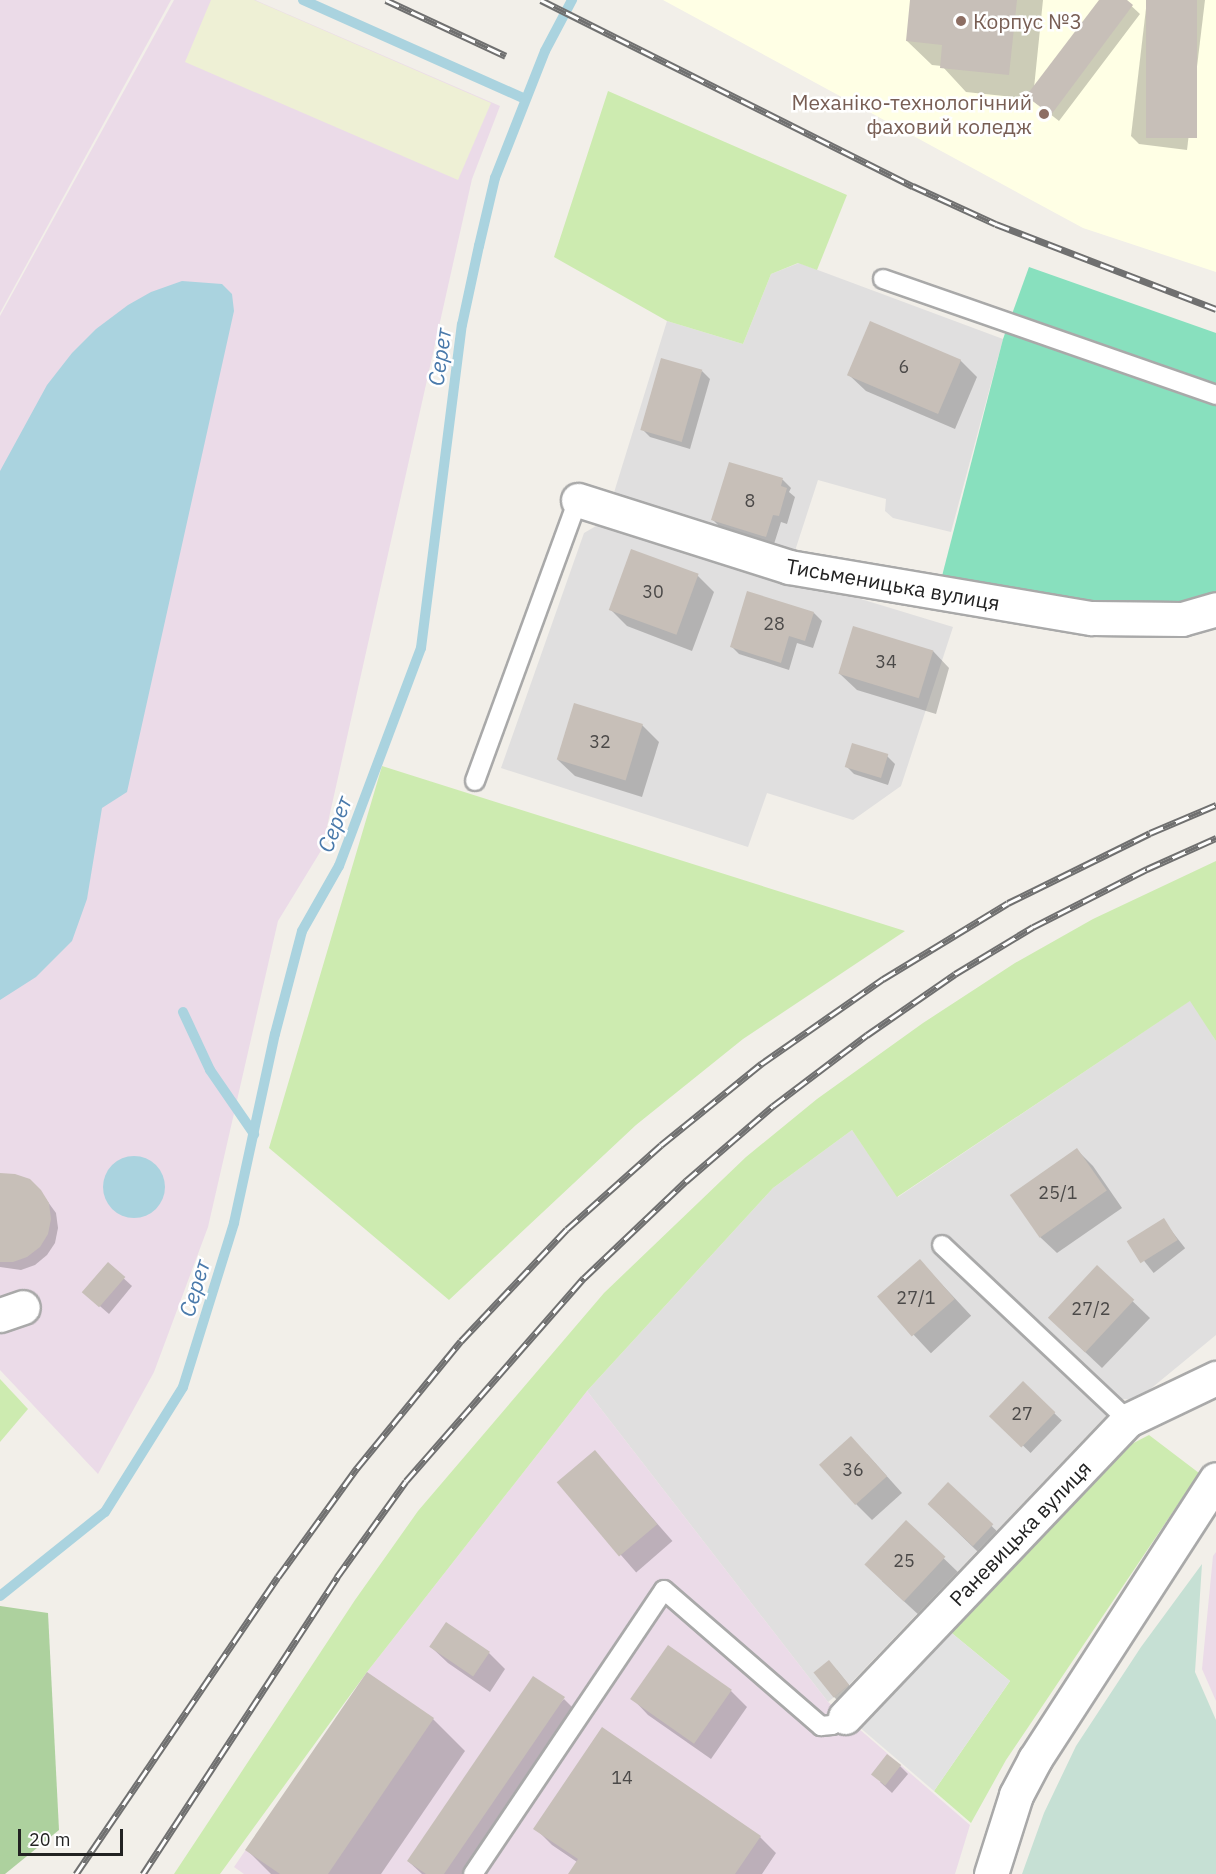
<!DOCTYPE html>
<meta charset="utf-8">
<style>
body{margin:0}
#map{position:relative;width:1216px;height:1874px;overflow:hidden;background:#f2efe9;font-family:"IBM Plex Sans",sans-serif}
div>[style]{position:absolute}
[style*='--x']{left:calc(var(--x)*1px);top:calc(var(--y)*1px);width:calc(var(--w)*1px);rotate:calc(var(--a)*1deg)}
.residential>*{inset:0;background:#e0dfdf}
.industrial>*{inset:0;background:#ebdbe8}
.education>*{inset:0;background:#ffffe5}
.farmland>*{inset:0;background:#eef0d5}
.grass>*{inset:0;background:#cdebb0}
.forest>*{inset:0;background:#add19e}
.wetland>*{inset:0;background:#c6e0d4}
.pitch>*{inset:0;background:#88e0be}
.parking>*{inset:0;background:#e2e2e2}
.water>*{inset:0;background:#aad3df}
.round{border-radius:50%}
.shadow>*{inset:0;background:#0003;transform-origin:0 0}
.stream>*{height:10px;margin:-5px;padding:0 5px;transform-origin:5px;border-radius:5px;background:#aad3df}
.building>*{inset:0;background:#c7bfb8;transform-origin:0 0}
.roads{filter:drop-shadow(2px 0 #a9a9a9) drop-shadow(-2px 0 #a9a9a9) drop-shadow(0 2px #a9a9a9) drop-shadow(0 -2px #a9a9a9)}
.lane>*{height:18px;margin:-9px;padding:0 9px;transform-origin:9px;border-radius:9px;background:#fff}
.street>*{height:33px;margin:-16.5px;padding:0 16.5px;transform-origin:16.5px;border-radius:16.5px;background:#fff}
.rail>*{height:7px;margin-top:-3.5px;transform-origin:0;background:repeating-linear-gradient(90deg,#fff 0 14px,#707070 0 28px);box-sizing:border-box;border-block:2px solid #707070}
.dots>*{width:16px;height:16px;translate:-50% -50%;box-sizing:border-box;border:3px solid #fff;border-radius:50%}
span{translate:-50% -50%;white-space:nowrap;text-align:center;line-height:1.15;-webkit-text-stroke:5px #fff;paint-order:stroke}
.number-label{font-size:18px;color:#4b4948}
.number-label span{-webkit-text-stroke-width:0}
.education-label{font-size:21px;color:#785e54}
.left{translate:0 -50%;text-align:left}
.right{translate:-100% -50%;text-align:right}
.street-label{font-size:21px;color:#222}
.water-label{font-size:22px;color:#4a7aab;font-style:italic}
.scale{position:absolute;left:18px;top:1829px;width:105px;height:27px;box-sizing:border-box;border:3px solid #222;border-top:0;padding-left:8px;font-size:18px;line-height:21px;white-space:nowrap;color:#222;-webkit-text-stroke:4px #fff;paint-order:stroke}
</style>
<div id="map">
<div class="residential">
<i style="clip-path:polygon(799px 263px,1003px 339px,951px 532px,893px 518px,885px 511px,886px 499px,818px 480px,793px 557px,612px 499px,667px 321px,743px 344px,771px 274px)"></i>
<i style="clip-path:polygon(611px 523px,953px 627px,901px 786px,853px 820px,767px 793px,748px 847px,501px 768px,584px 533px,596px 526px)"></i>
<i style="clip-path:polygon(1191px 1000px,1216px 1041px,1216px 1335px,1137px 1400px,1122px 1399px,849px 1685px,828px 1702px,587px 1391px,773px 1188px,852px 1130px,898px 1197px)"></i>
</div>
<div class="industrial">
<i style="clip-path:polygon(0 0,171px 0,0 313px)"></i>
<i style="clip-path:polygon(174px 0,255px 0,500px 106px,472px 179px,322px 849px,278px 921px,208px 1227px,154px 1372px,98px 1474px,0 1370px,0 316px)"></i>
<i style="clip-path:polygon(587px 1391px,828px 1702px,970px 1825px,955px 1874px,244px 1874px,234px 1867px,367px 1672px)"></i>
<i style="clip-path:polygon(1216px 1552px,1216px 1701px,1202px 1669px,1213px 1556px)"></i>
</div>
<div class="education">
<i style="clip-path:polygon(663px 0,1216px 0,1216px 272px,1083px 228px)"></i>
</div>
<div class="farmland">
<i style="clip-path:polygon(211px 0,254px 0,491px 103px,458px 180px,185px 62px)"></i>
</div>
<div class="grass">
<i style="clip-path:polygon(608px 91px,847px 195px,817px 270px,798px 263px,771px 274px,743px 344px,667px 321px,554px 257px)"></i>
<i style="clip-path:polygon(382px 766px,905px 931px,743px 1039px,636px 1125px,449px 1300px,269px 1148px)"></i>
<i style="clip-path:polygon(1216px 861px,1216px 1041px,1190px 1001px,897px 1197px,852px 1130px,773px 1188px,587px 1391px,367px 1672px,220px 1874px,174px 1874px,355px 1600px,418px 1511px,604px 1293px,746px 1157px,817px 1099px,923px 1023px,1015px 963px,1093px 919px)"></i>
<i style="clip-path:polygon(0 1379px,28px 1409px,0 1442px)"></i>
<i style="clip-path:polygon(1149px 1435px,1199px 1473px,1006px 1760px,971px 1823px,934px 1791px,1010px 1681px,948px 1630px,1122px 1449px)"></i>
</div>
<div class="forest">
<i style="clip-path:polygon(0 1606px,48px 1613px,59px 1830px,5px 1874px,0 1874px)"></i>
</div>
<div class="wetland">
<i style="clip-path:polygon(1202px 1564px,1195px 1672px,1216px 1720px,1216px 1874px,1022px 1874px,1044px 1813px,1076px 1746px,1141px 1647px)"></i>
</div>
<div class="pitch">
<i style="clip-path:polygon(1029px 267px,1216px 333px,1216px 600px,1093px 609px,941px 580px,1003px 339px)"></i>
</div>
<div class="parking">
<i style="clip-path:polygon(948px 1630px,1010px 1681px,934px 1791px,857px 1725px)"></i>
</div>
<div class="water">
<i style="clip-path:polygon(182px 281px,222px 284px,232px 294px,234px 311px,127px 792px,102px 808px,87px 899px,72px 941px,36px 977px,0 1000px,0 471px,47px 385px,72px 353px,96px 329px,128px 305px,151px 292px)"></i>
<i class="round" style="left:103px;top:1156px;width:62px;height:62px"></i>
</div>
<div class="shadow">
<i style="clip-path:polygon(911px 0,1043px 0,1034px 88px,1101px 0,1125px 0,1140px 14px,1059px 121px,1031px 99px,966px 92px,942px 66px,932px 65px,907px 41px)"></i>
<i style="clip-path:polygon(1147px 0,1205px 0,1187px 150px,1139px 144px,1131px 136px)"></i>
<i style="clip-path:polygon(960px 360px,977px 377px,955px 429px,866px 391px,849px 375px)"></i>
<i style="clip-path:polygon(702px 371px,710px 379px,690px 449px,650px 437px,642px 429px)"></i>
<i style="clip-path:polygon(730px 464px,783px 480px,791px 488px,789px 492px,795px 497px,787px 524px,781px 522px,774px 544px,721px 528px,713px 520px)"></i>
<i style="clip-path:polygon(697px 575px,714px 592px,692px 651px,627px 626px,610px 609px)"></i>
<i style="clip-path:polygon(814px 613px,822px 621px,813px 648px,797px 643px,789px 670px,739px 654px,731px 646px)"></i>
<i style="clip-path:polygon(933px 651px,949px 668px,936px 714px,857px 690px,840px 674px)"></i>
<i style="clip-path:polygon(642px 725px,659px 742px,642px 797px,575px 776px,558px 760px)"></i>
<i style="clip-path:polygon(887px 756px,895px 764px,888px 785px,854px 774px,846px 766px)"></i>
<i style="clip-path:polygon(1077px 1150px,1093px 1166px,1122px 1208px,1057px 1253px,1040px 1237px)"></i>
<i style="clip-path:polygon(0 1175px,40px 1191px,56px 1213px,58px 1228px,55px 1243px,47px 1255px,35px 1265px,21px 1270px,0 1267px)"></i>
<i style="left:1163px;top:1220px;width:36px;height:40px;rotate:52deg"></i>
<i style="left:920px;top:1261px;width:75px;height:55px;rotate:47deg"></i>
<i style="clip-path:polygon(108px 1264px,132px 1286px,109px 1314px,93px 1300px)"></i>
<i style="clip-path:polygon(1097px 1267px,1150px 1318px,1102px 1368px,1066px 1334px)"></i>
<i style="left:1023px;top:1383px;width:54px;height:45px;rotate:44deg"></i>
<i style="left:595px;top:1452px;width:118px;height:48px;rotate:49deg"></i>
<i style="clip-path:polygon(867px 1454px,902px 1493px,872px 1520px,856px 1504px)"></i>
<i style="left:948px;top:1484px;width:71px;height:28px;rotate:44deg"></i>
<i style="clip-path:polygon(906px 1522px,961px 1575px,921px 1617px,882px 1581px)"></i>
<i style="clip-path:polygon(431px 1647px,489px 1653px,505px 1669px,490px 1692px,448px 1663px)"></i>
<i style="clip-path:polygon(837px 1670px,856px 1694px,842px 1705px,834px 1697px)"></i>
<i style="clip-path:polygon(367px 1674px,433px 1719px,465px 1751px,381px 1874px,271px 1874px,247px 1850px)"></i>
<i style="clip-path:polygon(731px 1691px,747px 1707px,711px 1759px,648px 1715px,632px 1698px)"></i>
<i style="clip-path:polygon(564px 1699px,588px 1723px,485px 1874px,422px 1874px,408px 1861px)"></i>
<i style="clip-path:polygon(900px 1766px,908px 1774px,892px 1793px,880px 1782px)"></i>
<i style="clip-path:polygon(535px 1828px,760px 1837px,776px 1853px,762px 1874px,569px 1874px,577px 1862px,552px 1845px)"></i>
</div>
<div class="stream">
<i style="--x:303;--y:0;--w:243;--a:24"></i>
<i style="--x:183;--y:1012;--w:64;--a:65"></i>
<i style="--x:210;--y:1070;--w:78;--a:55.5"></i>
<i style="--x:0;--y:1596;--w:134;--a:-38.7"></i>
<i style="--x:105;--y:1512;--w:147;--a:-58"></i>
<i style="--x:183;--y:1387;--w:172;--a:-72.7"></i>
<i style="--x:234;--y:1223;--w:193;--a:-77.8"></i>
<i style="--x:275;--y:1034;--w:106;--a:-75.3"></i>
<i style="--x:302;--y:931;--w:75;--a:-60.4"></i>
<i style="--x:339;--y:866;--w:233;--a:-69.4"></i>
<i style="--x:421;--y:648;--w:326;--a:-82.8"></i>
<i style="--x:462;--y:325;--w:81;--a:-77.9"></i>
<i style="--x:479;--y:246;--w:70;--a:-76.8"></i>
<i style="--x:495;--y:178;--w:136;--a:-68.5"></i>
<i style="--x:545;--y:51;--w:58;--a:-62.1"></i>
</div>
<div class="building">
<i style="clip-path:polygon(910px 0,1017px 0,1009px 75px,940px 68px,942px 45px,906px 41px)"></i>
<i style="clip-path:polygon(1099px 0,1127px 0,1133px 5px,1051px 115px,1026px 96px)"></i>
<i style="left:1146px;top:0;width:51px;height:138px"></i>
<i style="left:870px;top:321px;width:99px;height:59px;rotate:23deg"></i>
<i style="left:661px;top:358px;width:43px;height:75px;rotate:16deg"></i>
<i style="clip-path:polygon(729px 462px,783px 478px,781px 486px,787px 488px,779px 516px,773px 515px,766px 537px,711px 520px)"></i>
<i style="left:631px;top:549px;width:72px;height:65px;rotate:20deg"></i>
<i style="clip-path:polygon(747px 591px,814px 612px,805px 641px,789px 636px,781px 663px,730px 647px)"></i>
<i style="left:853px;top:626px;width:84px;height:50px;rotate:17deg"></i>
<i style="left:574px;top:703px;width:72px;height:59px;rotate:17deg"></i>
<i style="left:852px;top:743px;width:38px;height:25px;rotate:17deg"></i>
<i style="left:1077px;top:1148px;width:52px;height:82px;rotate:55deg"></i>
<i style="clip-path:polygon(0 1173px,15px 1174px,30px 1179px,41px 1190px,49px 1203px,51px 1219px,48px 1234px,40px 1247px,27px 1257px,13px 1262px,0 1262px)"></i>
<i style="left:1164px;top:1218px;width:26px;height:44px;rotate:58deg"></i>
<i style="left:920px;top:1259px;width:53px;height:57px;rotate:49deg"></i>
<i style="left:108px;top:1262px;width:23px;height:40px;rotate:41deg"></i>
<i style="left:1097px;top:1265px;width:51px;height:72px;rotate:43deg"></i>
<i style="left:1023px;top:1381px;width:45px;height:49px;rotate:44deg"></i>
<i style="left:851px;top:1436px;width:54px;height:43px;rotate:48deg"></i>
<i style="left:595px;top:1450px;width:97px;height:50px;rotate:50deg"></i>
<i style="left:948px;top:1482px;width:62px;height:30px;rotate:43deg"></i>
<i style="left:906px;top:1520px;width:54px;height:61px;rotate:43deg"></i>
<i style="left:446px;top:1622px;width:53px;height:30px;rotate:34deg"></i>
<i style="left:668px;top:1645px;width:78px;height:66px;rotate:35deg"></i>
<i style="left:829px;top:1660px;width:32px;height:20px;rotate:51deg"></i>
<i style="clip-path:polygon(367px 1672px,434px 1718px,328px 1874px,280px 1874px,245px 1850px)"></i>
<i style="clip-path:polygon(533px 1676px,565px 1697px,444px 1874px,426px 1874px,407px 1861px)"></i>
<i style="clip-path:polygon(602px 1727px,761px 1836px,735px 1874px,568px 1874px,578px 1859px,533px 1829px)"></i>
<i style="left:887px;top:1754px;width:18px;height:26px;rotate:38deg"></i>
</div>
<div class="roads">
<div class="lane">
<i style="--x:883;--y:279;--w:353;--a:19.2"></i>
<i style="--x:475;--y:781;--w:299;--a:-69.9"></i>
<i style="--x:942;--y:1245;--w:255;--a:43.3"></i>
<i style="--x:473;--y:1874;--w:342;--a:-56.1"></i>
<i style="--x:664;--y:1590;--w:208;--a:40.9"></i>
<i style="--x:821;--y:1726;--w:11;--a:-5"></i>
<i style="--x:832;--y:1725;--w:15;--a:-32"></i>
</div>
<div class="street">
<i style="--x:578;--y:500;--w:221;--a:17.6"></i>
<i style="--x:789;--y:567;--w:307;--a:9.6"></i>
<i style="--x:1092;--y:618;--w:90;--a:0.6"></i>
<i style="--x:1182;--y:619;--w:35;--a:-16"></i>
<i style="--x:0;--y:1315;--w:24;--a:-19"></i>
<i style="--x:845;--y:1717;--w:410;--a:-46.4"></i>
<i style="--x:1128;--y:1420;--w:98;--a:-25.5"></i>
<i style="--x:991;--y:1874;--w:83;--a:-72.4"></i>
<i style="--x:1016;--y:1795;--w:41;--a:-62.2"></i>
<i style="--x:1035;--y:1759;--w:333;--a:-57.1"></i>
</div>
</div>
<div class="rail">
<i style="--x:386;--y:0;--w:132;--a:25"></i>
<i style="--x:541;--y:0;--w:416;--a:26.6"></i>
<i style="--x:913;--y:186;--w:91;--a:24.6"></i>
<i style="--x:996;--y:224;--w:236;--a:21.1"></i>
<i style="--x:76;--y:1874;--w:359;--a:-55.8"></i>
<i style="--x:278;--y:1577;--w:135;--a:-54.1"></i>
<i style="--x:357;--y:1468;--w:164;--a:-50.7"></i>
<i style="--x:461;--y:1341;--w:154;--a:-46.6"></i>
<i style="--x:567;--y:1229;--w:126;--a:-41.8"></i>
<i style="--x:661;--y:1145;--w:129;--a:-39"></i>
<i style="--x:761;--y:1064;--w:149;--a:-34.9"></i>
<i style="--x:883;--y:979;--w:146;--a:-31.3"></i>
<i style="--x:1008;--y:903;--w:158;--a:-26.2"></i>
<i style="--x:1150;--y:833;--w:72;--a:-23"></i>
<i style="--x:143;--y:1874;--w:355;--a:-56.8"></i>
<i style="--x:337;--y:1577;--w:118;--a:-54.3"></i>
<i style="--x:406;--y:1481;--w:270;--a:-48.8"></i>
<i style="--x:584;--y:1278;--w:141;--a:-43.6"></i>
<i style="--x:686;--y:1181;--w:115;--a:-40.8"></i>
<i style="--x:773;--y:1106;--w:118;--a:-37.1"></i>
<i style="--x:867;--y:1035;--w:107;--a:-34.7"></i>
<i style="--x:955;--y:974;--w:91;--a:-31.1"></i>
<i style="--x:1033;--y:927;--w:128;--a:-27"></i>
<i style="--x:1147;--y:869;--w:76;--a:-24.2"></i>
</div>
<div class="dots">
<i style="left:961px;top:21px;background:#8d6e63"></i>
<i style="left:1044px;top:114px;background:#8d6e63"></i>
</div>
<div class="number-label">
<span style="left:904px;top:367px">6</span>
<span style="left:750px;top:501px">8</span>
<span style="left:653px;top:592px">30</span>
<span style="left:774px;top:624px">28</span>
<span style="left:886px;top:662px">34</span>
<span style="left:600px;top:742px">32</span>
<span style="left:1058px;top:1193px">25/1</span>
<span style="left:916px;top:1298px">27/1</span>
<span style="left:1091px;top:1309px">27/2</span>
<span style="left:1022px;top:1414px">27</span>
<span style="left:853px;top:1470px">36</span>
<span style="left:904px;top:1561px">25</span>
<span style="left:622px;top:1778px">14</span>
</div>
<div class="education-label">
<span class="left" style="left:973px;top:21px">Корпус №3</span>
<span class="right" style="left:1032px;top:114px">Механіко-технологічний<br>фаховий коледж</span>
</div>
<div class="street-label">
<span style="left:893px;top:584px;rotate:10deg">Тисьменицька вулиця</span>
<span style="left:1020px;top:1533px;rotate:-46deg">Раневицька вулиця</span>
</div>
<div class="water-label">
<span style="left:439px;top:357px;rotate:-82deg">Серет</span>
<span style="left:334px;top:824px;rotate:-69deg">Серет</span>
<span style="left:194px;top:1288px;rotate:-73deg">Серет</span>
</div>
<div class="scale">20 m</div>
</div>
